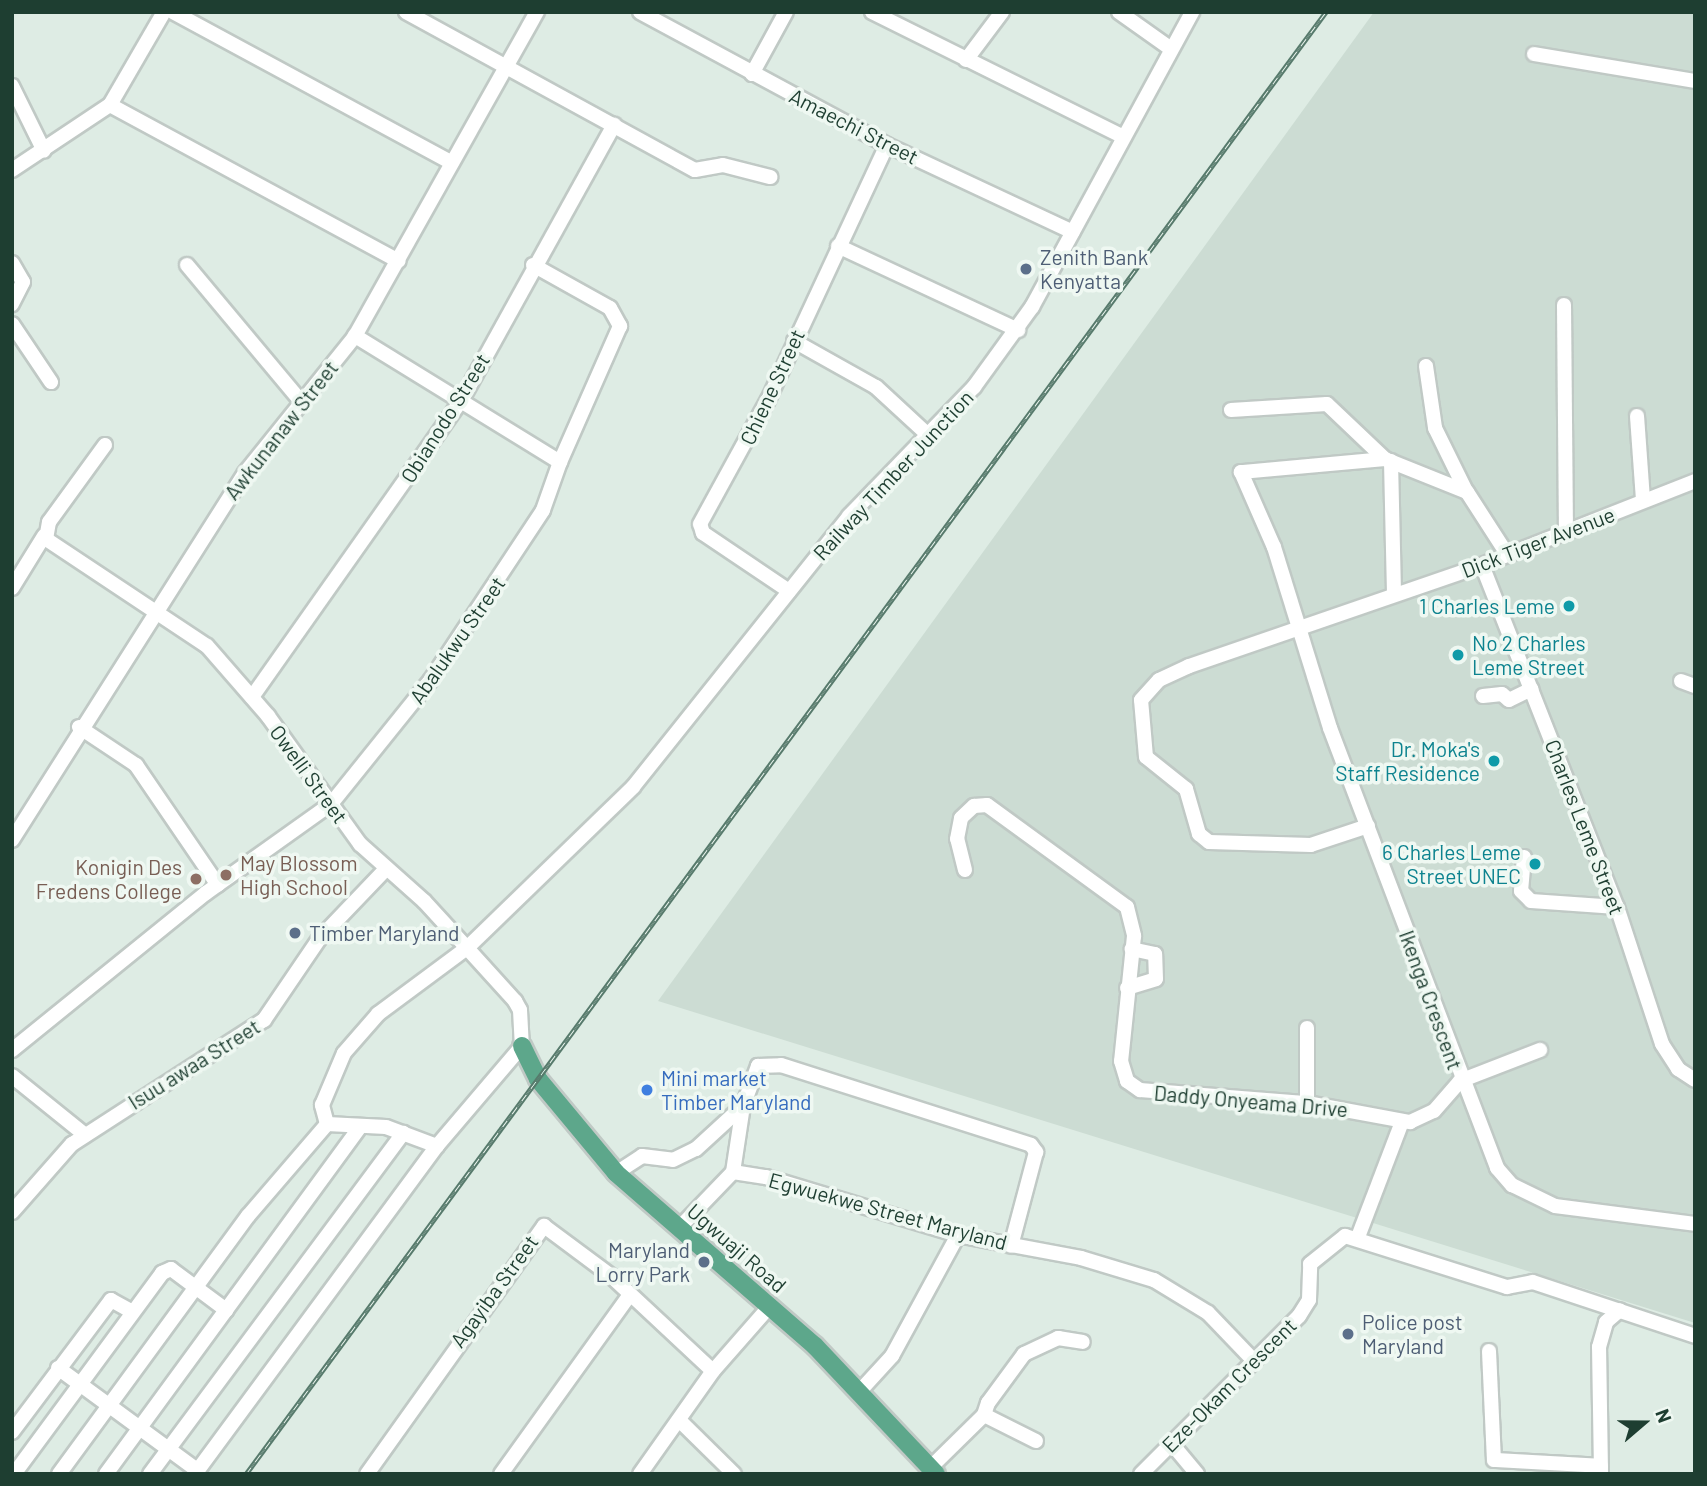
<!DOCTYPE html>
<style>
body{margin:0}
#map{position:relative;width:1707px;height:1486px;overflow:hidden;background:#deece4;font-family:Barlow,sans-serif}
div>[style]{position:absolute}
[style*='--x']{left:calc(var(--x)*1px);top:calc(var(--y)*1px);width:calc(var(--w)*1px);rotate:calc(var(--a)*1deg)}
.built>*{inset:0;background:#ccdcd3}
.roads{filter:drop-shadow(2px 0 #c0c9c5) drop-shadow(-2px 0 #c0c9c5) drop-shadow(0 2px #c0c9c5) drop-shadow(0 -2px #c0c9c5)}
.minor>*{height:14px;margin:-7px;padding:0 7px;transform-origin:7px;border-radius:7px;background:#fff}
.major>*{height:18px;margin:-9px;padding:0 9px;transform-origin:9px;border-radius:9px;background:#5da78b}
.rail>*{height:5px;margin-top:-2.5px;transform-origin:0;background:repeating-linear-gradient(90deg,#eff8f2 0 8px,#577a6c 0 16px);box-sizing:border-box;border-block:2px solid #577a6c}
.dots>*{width:19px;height:19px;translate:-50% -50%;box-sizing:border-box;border:4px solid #eff8f2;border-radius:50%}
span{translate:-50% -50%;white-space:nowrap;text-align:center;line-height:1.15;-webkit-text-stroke:7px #eff8f2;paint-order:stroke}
.street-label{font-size:21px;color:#1e3e31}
.service-label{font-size:21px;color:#4e5e75}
.left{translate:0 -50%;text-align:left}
.right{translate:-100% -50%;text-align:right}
.culture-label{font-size:21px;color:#0d838f}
.education-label{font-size:21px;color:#785e54}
.shop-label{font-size:21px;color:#366cbe}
.frame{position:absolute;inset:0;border:14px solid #1e3e31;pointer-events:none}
.north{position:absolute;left:1609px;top:1388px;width:70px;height:70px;-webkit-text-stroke:5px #eff8f2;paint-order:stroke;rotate:70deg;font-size:19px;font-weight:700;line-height:28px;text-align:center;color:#1e3e31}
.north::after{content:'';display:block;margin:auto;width:24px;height:32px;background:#1e3e31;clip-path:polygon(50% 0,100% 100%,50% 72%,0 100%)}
</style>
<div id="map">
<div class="built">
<i style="clip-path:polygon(1374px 12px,1695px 12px,1695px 1323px,658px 1001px)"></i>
</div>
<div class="roads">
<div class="minor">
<i style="--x:173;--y:12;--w:317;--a:28.4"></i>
<i style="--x:406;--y:12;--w:329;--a:28.7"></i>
<i style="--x:695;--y:170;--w:28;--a:-10"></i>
<i style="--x:723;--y:165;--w:49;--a:14.3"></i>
<i style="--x:640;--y:12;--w:281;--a:28.3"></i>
<i style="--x:887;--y:145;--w:205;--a:25.1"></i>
<i style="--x:872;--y:12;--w:281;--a:26.4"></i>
<i style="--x:1119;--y:12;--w:64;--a:35.4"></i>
<i style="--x:1534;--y:54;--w:163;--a:9.5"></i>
<i style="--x:966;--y:60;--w:60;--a:-53.1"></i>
<i style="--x:752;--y:74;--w:71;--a:-61.3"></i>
<i style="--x:12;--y:86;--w:72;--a:63.8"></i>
<i style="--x:110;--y:105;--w:328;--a:28.4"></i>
<i style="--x:12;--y:170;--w:118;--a:-33.6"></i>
<i style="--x:110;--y:105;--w:108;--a:-59.9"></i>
<i style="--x:838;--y:246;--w:199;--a:25"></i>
<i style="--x:12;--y:263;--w:22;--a:60"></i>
<i style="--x:23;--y:282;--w:25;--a:117"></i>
<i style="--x:187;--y:265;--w:176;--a:50.1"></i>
<i style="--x:533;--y:265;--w:88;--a:29.2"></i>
<i style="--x:610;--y:308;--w:21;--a:61"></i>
<i style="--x:620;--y:326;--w:149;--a:113.8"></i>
<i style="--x:1564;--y:305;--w:228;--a:89.5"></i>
<i style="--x:12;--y:324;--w:70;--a:56.1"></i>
<i style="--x:794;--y:341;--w:94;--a:29.3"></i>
<i style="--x:876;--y:387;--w:71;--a:42.7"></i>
<i style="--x:1426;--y:366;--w:63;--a:81.7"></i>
<i style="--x:1435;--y:428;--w:70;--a:63.8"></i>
<i style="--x:1231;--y:410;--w:96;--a:-3.6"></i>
<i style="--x:1327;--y:404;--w:80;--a:43.5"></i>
<i style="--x:1637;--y:416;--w:84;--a:85.9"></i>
<i style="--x:105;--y:445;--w:95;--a:126"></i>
<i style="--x:49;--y:522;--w:17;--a:100"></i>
<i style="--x:46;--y:539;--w:193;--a:33.6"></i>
<i style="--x:207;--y:646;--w:93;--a:48.9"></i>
<i style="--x:268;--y:716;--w:158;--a:54.3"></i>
<i style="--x:360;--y:844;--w:86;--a:41.7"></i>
<i style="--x:424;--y:901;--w:64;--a:47.5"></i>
<i style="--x:467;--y:948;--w:72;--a:47.8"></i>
<i style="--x:515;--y:1001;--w:10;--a:61"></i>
<i style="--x:520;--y:1010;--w:36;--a:87"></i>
<i style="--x:522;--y:1046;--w:131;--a:130.4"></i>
<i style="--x:437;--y:1146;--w:54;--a:-159.6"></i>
<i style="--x:386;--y:1127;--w:59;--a:-177.1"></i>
<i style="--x:327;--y:1124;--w:20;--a:-105"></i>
<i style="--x:322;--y:1105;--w:56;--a:-67.1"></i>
<i style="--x:344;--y:1053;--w:52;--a:-48.9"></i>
<i style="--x:378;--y:1014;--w:111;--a:-36.6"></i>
<i style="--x:467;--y:948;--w:231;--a:-44.1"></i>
<i style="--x:633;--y:787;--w:347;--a:-51.4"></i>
<i style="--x:849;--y:516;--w:180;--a:-45.9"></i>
<i style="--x:974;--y:387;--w:99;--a:-54.1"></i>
<i style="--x:1032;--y:307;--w:336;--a:-61.5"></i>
<i style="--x:1391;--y:461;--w:134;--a:88.7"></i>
<i style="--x:1507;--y:554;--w:74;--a:-122.8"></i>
<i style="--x:1467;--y:492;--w:88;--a:-158.1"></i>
<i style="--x:1385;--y:459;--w:145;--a:174.8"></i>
<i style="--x:1241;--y:472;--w:82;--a:66.3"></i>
<i style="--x:1274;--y:547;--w:189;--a:72.8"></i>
<i style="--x:1330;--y:728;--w:471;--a:69.2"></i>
<i style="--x:1497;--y:1168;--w:23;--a:49"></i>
<i style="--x:1512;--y:1185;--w:48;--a:26"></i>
<i style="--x:1555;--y:1206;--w:141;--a:7.3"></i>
<i style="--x:1482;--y:565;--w:368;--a:68.5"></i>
<i style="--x:1617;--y:907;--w:144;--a:71.8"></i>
<i style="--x:1662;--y:1044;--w:30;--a:57"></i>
<i style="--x:1678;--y:1069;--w:20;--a:33"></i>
<i style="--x:12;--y:588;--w:61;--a:-58.4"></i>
<i style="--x:789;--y:591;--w:104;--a:-146"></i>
<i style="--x:703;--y:533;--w:9;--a:-108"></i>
<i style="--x:700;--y:524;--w:141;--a:-61.3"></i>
<i style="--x:768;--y:400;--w:281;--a:-65"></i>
<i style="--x:1681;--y:681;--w:15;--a:20"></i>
<i style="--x:1483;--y:696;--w:19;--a:-6"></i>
<i style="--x:1502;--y:694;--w:9;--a:41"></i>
<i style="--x:1509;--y:700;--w:25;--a:-26"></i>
<i style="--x:252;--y:697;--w:362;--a:-54.8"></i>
<i style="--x:461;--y:401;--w:316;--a:-61"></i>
<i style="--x:79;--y:727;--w:69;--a:33.7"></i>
<i style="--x:136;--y:765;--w:145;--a:55.7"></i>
<i style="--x:1368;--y:826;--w:60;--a:161.6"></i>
<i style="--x:1311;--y:845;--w:102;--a:-178.3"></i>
<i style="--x:1209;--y:842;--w:13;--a:-141"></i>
<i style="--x:1199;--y:834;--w:47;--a:-106.1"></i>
<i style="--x:1186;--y:789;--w:51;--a:-141.3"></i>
<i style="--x:1146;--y:757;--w:57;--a:-95"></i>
<i style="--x:1141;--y:700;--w:27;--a:-48"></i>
<i style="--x:1159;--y:680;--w:33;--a:-25"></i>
<i style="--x:1189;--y:666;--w:310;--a:-19"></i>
<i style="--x:1482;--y:565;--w:229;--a:-21.5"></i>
<i style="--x:12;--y:840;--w:435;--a:-57.6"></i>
<i style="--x:245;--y:473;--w:176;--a:-51.2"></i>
<i style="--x:355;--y:336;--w:372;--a:-60.7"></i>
<i style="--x:1524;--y:857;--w:34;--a:95"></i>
<i style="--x:1521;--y:891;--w:14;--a:45"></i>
<i style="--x:1531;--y:901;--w:86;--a:4"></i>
<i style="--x:965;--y:870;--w:32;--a:-104"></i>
<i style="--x:957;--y:839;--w:21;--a:-79"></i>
<i style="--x:961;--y:818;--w:18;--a:-43"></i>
<i style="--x:974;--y:806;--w:13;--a:-4"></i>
<i style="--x:987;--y:805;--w:173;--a:36.1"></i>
<i style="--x:1127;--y:907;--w:30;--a:76"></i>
<i style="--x:1134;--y:936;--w:126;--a:95.9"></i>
<i style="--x:1121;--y:1061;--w:21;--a:73"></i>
<i style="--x:1127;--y:1081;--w:16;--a:35"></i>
<i style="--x:1140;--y:1090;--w:168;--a:4.5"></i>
<i style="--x:1307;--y:1103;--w:105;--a:10.5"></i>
<i style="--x:1410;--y:1122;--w:26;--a:-25"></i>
<i style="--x:1434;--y:1111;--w:40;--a:-49"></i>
<i style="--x:1460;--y:1081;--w:86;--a:-21.2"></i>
<i style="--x:1127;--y:988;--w:30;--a:-17"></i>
<i style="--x:1156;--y:979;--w:25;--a:-92"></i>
<i style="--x:1155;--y:954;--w:24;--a:-168"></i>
<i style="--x:12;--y:1050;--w:250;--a:-39"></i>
<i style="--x:206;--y:893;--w:153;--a:-35.5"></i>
<i style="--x:331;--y:804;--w:158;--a:-51.2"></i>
<i style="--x:430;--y:681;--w:205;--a:-56.5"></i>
<i style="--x:543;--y:510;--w:51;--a:-70.5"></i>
<i style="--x:560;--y:462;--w:241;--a:-148.4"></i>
<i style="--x:12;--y:1076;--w:94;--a:38.9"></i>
<i style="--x:1307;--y:1103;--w:75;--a:-90"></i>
<i style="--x:733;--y:1172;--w:67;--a:-81.4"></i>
<i style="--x:616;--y:1173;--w:31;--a:-33"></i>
<i style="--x:642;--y:1156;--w:31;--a:7"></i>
<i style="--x:673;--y:1160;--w:25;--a:-26"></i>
<i style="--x:696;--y:1149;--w:64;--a:-42.5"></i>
<i style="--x:743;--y:1106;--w:43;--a:-69.4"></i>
<i style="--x:758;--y:1066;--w:23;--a:-2"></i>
<i style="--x:781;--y:1065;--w:262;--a:17.7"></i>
<i style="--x:1031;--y:1145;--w:9;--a:54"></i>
<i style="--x:1036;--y:1152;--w:97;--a:104.9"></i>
<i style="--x:12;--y:1212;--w:91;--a:-48.6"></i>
<i style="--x:72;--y:1144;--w:229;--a:-32.9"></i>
<i style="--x:264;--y:1020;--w:98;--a:-55.8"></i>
<i style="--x:319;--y:939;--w:97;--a:-46.3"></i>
<i style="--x:680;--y:1227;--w:76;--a:-46.1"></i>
<i style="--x:733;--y:1172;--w:33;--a:9"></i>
<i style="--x:766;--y:1177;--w:201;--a:16.8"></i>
<i style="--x:958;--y:1235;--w:125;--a:10.6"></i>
<i style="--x:1081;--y:1258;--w:76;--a:16.8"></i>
<i style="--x:1154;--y:1280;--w:63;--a:31.4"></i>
<i style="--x:1208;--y:1313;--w:66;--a:46.2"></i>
<i style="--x:1358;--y:1237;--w:123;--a:-69.1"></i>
<i style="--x:1489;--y:1351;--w:109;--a:87.4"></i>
<i style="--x:1494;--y:1460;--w:107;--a:3.2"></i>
<i style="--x:58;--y:1368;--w:174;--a:36.3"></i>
<i style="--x:859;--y:1392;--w:49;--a:-47.5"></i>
<i style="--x:892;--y:1356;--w:138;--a:-61.4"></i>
<i style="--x:679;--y:1420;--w:77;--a:44.5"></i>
<i style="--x:12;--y:1432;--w:165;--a:-53.1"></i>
<i style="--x:111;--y:1300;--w:23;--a:29"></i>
<i style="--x:1036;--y:1441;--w:58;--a:-153.4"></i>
<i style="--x:984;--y:1415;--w:13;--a:-72"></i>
<i style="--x:988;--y:1403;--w:61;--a:-53.7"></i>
<i style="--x:1024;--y:1354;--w:38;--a:-25"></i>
<i style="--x:1058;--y:1338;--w:25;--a:9"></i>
<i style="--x:1172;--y:1444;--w:39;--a:50"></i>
<i style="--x:930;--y:1468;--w:76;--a:-44.5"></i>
<i style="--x:1601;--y:1472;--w:125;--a:-90.9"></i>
<i style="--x:1599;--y:1347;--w:26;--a:-74"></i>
<i style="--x:1606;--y:1322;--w:18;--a:-41"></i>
<i style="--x:14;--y:1474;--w:250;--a:-53.6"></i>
<i style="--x:162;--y:1273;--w:10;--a:-24"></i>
<i style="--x:171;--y:1269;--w:69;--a:36.7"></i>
<i style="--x:59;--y:1474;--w:320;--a:-53.8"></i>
<i style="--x:248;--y:1216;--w:121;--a:-49.3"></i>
<i style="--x:106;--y:1474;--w:431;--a:-53.8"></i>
<i style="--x:150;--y:1474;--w:425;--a:-53.4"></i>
<i style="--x:195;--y:1474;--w:408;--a:-53.6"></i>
<i style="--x:367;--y:1474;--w:305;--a:-54.5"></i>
<i style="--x:544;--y:1226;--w:84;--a:36.7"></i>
<i style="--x:611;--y:1276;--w:139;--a:43"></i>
<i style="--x:501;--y:1474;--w:218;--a:-54.3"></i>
<i style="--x:640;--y:1474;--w:126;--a:-54.7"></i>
<i style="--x:713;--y:1371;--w:85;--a:-48.8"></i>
<i style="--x:1141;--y:1474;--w:223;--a:-45"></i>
<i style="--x:1299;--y:1316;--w:19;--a:-58"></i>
<i style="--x:1309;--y:1300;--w:36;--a:-88"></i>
<i style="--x:1310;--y:1264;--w:45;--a:-38.7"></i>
<i style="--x:1345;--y:1236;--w:170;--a:17.5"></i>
<i style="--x:1507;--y:1287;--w:26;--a:-11"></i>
<i style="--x:1533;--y:1282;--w:171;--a:18.4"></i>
</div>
<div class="major">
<i style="--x:522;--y:1046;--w:37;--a:64"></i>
<i style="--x:538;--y:1079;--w:122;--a:50.3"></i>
<i style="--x:616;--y:1173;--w:264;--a:41"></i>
<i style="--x:815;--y:1346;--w:176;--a:46.6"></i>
</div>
</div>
<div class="rail">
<i style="--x:246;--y:1474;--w:1818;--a:-53.55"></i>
</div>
<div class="dots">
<i style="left:1026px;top:269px;background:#5c6f8a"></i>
<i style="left:1569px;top:606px;background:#0f9aa8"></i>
<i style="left:1458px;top:655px;background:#0f9aa8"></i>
<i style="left:1494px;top:761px;background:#0f9aa8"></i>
<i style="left:1535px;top:864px;background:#0f9aa8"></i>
<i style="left:226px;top:875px;background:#8d6e63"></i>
<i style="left:196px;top:879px;background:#8d6e63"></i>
<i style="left:295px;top:933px;background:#5c6f8a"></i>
<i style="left:647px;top:1090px;background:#3f7fe0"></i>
<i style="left:704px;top:1262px;background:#5c6f8a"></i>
<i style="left:1348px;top:1334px;background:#5c6f8a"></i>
</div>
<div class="street-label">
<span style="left:854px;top:126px;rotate:27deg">Amaechi Street</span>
<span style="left:772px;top:387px;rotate:-65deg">Chiene Street</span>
<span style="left:445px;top:418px;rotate:-58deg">Obianodo Street</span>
<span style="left:281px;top:430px;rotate:-52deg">Awkunanaw Street</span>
<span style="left:893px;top:475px;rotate:-47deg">Railway Timber Junction</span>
<span style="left:1538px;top:542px;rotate:-21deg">Dick Tiger Avenue</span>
<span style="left:457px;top:640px;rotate:-55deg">Abalukwu Street</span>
<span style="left:309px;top:774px;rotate:54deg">Owelli Street</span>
<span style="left:1585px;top:827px;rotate:69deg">Charles Leme Street</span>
<span style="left:1431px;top:1000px;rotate:70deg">Ikenga Crescent</span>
<span style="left:194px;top:1064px;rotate:-32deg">Isuu awaa Street</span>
<span style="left:1251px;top:1101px;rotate:5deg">Daddy Onyeama Drive</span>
<span style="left:888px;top:1211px;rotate:15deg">Egwuekwe Street Maryland</span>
<span style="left:737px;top:1248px;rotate:41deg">Ugwuaji Road</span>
<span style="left:494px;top:1291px;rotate:-54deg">Agayiba Street</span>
<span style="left:1229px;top:1385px;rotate:-45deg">Eze-Okam Crescent</span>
</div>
<div class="service-label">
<span class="left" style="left:1040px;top:269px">Zenith Bank<br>Kenyatta</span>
<span class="left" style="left:309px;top:933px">Timber Maryland</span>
<span class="right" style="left:690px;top:1262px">Maryland<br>Lorry Park</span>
<span class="left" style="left:1362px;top:1334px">Police post<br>Maryland</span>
</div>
<div class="culture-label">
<span class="right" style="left:1555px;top:606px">1 Charles Leme</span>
<span class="left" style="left:1472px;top:655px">No 2 Charles<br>Leme Street</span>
<span class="right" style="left:1480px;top:761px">Dr. Moka's<br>Staff Residence</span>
<span class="right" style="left:1521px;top:864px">6 Charles Leme<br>Street UNEC</span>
</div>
<div class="education-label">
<span class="left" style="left:240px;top:875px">May Blossom<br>High School</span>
<span class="right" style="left:182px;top:879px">Konigin Des<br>Fredens College</span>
</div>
<div class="shop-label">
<span class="left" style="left:661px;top:1090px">Mini market<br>Timber Maryland</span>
</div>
<div class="frame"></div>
<div class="north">N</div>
</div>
